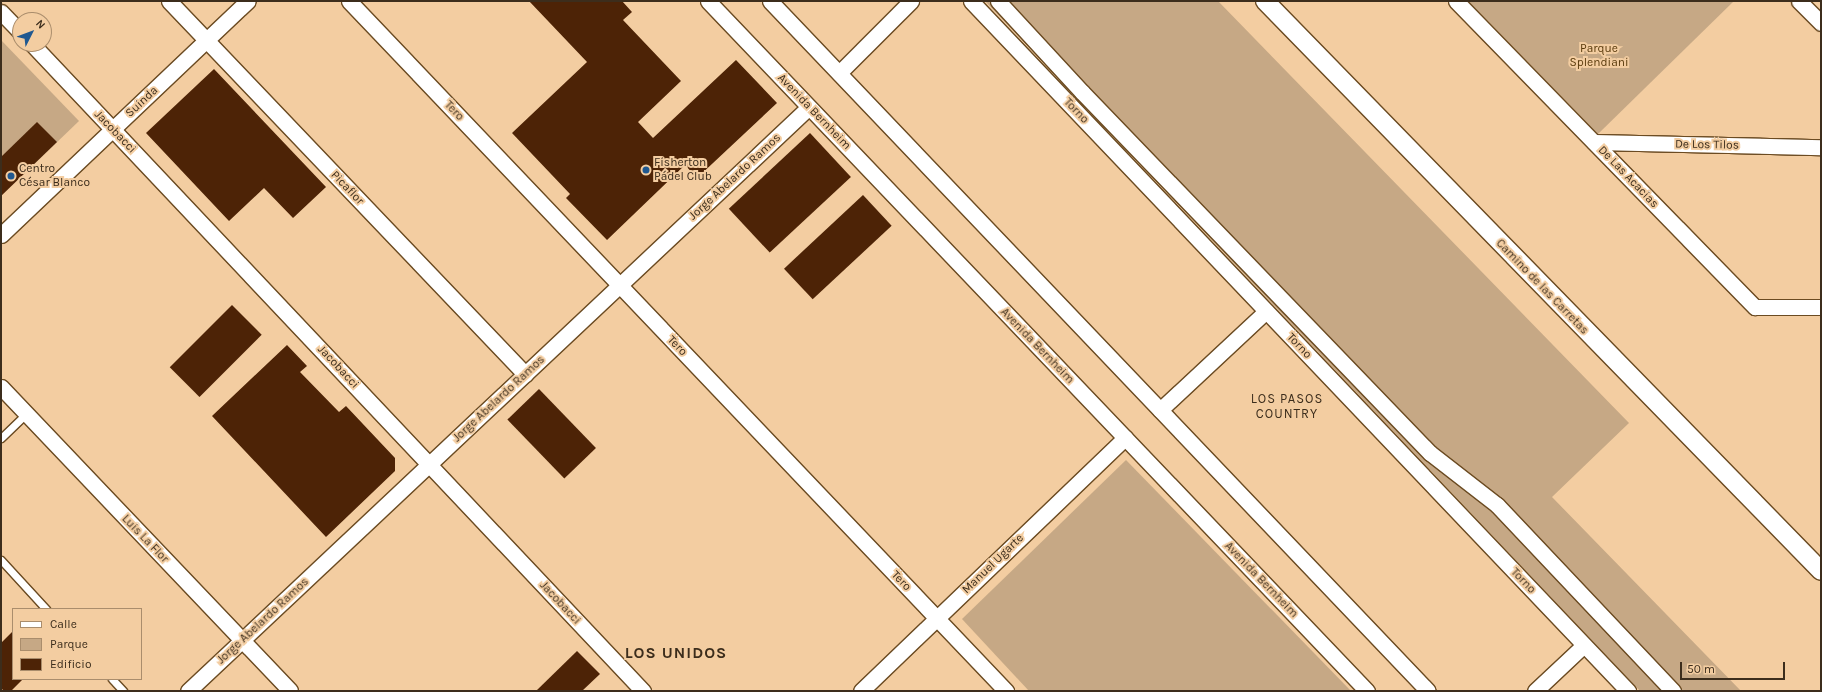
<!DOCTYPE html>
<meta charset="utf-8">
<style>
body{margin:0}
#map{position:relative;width:1822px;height:692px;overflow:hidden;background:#f3cda1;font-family:Karla,sans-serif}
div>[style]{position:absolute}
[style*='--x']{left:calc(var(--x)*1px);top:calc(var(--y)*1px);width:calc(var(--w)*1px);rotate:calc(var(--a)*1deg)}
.green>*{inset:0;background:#c6a885}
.building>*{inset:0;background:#4d2306;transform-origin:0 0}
.roads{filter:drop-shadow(1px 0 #6b4b22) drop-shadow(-1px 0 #6b4b22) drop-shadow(0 1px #6b4b22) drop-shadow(0 -1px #6b4b22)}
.service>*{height:7px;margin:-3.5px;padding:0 3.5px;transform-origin:3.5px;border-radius:3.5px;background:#fff}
.minor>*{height:15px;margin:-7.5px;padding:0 7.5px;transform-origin:7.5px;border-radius:7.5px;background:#fff}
.tertiary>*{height:18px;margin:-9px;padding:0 9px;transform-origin:9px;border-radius:9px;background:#fff}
.dots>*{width:11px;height:11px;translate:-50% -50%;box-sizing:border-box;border:2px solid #f3cda1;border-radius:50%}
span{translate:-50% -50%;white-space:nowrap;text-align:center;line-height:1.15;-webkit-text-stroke:4px #f3cda1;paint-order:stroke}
.park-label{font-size:12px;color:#593a0c}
.street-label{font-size:12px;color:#3c2d1c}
.poi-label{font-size:12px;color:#3c2d1c}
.left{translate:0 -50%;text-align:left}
.neighbourhood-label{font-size:13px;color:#3c2d1c;letter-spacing:1px}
.district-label{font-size:16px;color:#3c2d1c;font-weight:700;letter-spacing:1px}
.frame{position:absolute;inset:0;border:2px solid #3c2d1c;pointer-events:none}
.legend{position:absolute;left:12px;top:608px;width:130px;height:72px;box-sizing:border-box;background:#f3cda1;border:1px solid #aa8d6c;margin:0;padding:5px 7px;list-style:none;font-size:12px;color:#3c2d1c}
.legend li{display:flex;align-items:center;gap:8px;height:20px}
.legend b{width:20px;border:1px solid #aa8d6c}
.north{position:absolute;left:12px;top:12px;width:40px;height:40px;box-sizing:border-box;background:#f3cda1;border:1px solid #aa8d6c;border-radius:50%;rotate:48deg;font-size:11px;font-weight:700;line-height:16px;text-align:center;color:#3c2d1c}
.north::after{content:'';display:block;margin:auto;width:14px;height:18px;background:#205890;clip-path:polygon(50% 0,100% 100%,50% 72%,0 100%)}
.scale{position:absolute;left:1680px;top:662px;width:105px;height:18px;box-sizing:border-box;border:2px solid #3c2d1c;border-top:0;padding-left:5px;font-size:12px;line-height:14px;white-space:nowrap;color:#3c2d1c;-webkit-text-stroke:3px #f3cda1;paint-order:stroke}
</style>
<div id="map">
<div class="green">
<i style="clip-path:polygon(985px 1px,1218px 1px,1629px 423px,1552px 497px,1741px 691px,1640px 691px)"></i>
<i style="clip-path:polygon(1468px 1px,1734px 1px,1598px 134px)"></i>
<i style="clip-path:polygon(1px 40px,79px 121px,1px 196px)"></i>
<i style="clip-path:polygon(1126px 460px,1351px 691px,1029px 691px,962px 619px)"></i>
</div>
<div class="building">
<i style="clip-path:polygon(529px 1px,622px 1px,632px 12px,623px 20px,681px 81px,638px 122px,653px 138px,736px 60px,777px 103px,697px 178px,685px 165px,607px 240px,566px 198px,570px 194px,512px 133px,587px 62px)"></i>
<i style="clip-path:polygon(214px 69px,326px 187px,293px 218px,264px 188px,229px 221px,146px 133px)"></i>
<i style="clip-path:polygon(37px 122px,57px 142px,1px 196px,1px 157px)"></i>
<i style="left:810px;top:133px;width:60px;height:111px;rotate:47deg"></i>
<i style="left:863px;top:195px;width:42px;height:108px;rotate:47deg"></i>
<i style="left:232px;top:305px;width:42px;height:88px;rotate:45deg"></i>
<i style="clip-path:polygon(287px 345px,307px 366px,300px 372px,339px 412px,346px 406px,395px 458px,395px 471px,326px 537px,212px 416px)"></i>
<i style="left:539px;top:389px;width:82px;height:44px;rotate:46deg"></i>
<i style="clip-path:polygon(13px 631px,13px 679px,23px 679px,11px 691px,4px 691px,1px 688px,1px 643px)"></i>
<i style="clip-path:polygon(577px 651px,600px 674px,582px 691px,536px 691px)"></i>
</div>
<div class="roads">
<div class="service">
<i style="--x:1;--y:438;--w:35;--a:-44"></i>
<i style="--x:1;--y:560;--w:67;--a:47.4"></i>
<i style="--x:112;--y:679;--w:16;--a:47"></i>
</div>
<div class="minor">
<i style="--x:169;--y:1;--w:516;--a:46.34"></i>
<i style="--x:349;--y:1;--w:953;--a:46.4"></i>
<i style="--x:708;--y:1;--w:954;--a:46.32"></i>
<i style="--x:770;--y:1;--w:953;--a:46.36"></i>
<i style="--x:971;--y:1;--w:953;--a:46.4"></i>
<i style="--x:998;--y:1;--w:124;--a:47.3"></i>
<i style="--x:1082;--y:92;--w:501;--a:46.05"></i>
<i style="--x:1430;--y:453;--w:85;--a:37.8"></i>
<i style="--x:1497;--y:505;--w:256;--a:46.6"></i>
<i style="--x:1456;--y:1;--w:428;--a:45.7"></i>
<i style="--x:1755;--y:307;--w:66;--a:0"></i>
<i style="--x:1799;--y:1;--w:31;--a:45"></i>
<i style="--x:1;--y:12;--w:28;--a:46"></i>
<i style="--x:32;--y:44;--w:890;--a:46.64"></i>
<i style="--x:839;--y:73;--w:102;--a:-45"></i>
<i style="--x:1594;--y:142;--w:227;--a:1.3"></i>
<i style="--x:1;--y:235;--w:340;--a:-43.5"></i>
<i style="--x:1;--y:387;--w:419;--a:46.4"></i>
<i style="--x:1160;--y:410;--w:145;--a:-43"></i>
<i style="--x:188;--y:691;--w:852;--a:-43.24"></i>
<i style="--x:861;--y:691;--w:366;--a:-43.8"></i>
<i style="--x:1535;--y:691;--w:67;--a:-43.2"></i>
</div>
<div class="tertiary">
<i style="--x:1265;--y:1;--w:796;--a:45.71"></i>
</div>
</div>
<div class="dots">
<i style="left:646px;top:170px;background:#205890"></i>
<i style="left:11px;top:176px;background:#205890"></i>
</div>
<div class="park-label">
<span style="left:1599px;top:56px">Parque<br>Splendiani</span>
</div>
<div class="street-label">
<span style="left:142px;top:102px;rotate:-43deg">Suinda</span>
<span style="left:454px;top:111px;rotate:46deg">Tero</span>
<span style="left:1076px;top:111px;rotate:46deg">Torno</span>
<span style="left:814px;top:112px;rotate:46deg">Avenida Bernheim</span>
<span style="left:115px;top:132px;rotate:46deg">Jacobacci</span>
<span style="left:1707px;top:145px;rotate:1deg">De Los Tilos</span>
<span style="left:735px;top:177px;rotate:-43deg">Jorge Abelardo Ramos</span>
<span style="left:1628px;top:177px;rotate:46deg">De Las Acacias</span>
<span style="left:347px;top:188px;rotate:46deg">Picaflor</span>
<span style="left:1542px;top:287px;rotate:46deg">Camino de las Carretas</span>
<span style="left:677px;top:346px;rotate:46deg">Tero</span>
<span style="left:1037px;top:346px;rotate:46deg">Avenida Bernheim</span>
<span style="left:1299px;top:346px;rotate:46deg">Torno</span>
<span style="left:338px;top:367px;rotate:47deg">Jacobacci</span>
<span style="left:499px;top:399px;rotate:-43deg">Jorge Abelardo Ramos</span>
<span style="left:145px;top:539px;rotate:46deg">Luis La Flor</span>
<span style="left:993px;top:564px;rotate:-44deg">Manuel Ugarte</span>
<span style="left:1261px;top:580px;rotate:46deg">Avenida Bernheim</span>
<span style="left:901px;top:581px;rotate:46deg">Tero</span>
<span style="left:1523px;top:581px;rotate:46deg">Torno</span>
<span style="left:560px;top:603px;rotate:47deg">Jacobacci</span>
<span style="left:263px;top:621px;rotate:-43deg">Jorge Abelardo Ramos</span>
</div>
<div class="poi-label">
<span class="left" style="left:654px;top:170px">Fisherton<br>Pádel Club</span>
<span class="left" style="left:19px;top:176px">Centro<br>César Blanco</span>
</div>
<div class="neighbourhood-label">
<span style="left:1287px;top:407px">LOS PASOS<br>COUNTRY</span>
</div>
<div class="district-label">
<span style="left:676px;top:653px">LOS UNIDOS</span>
</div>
<div class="frame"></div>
<ul class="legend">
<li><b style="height:5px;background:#fff"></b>Calle</li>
<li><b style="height:11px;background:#c6a885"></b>Parque</li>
<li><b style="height:11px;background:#4d2306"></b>Edificio</li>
</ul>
<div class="north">N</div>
<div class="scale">50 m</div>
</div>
